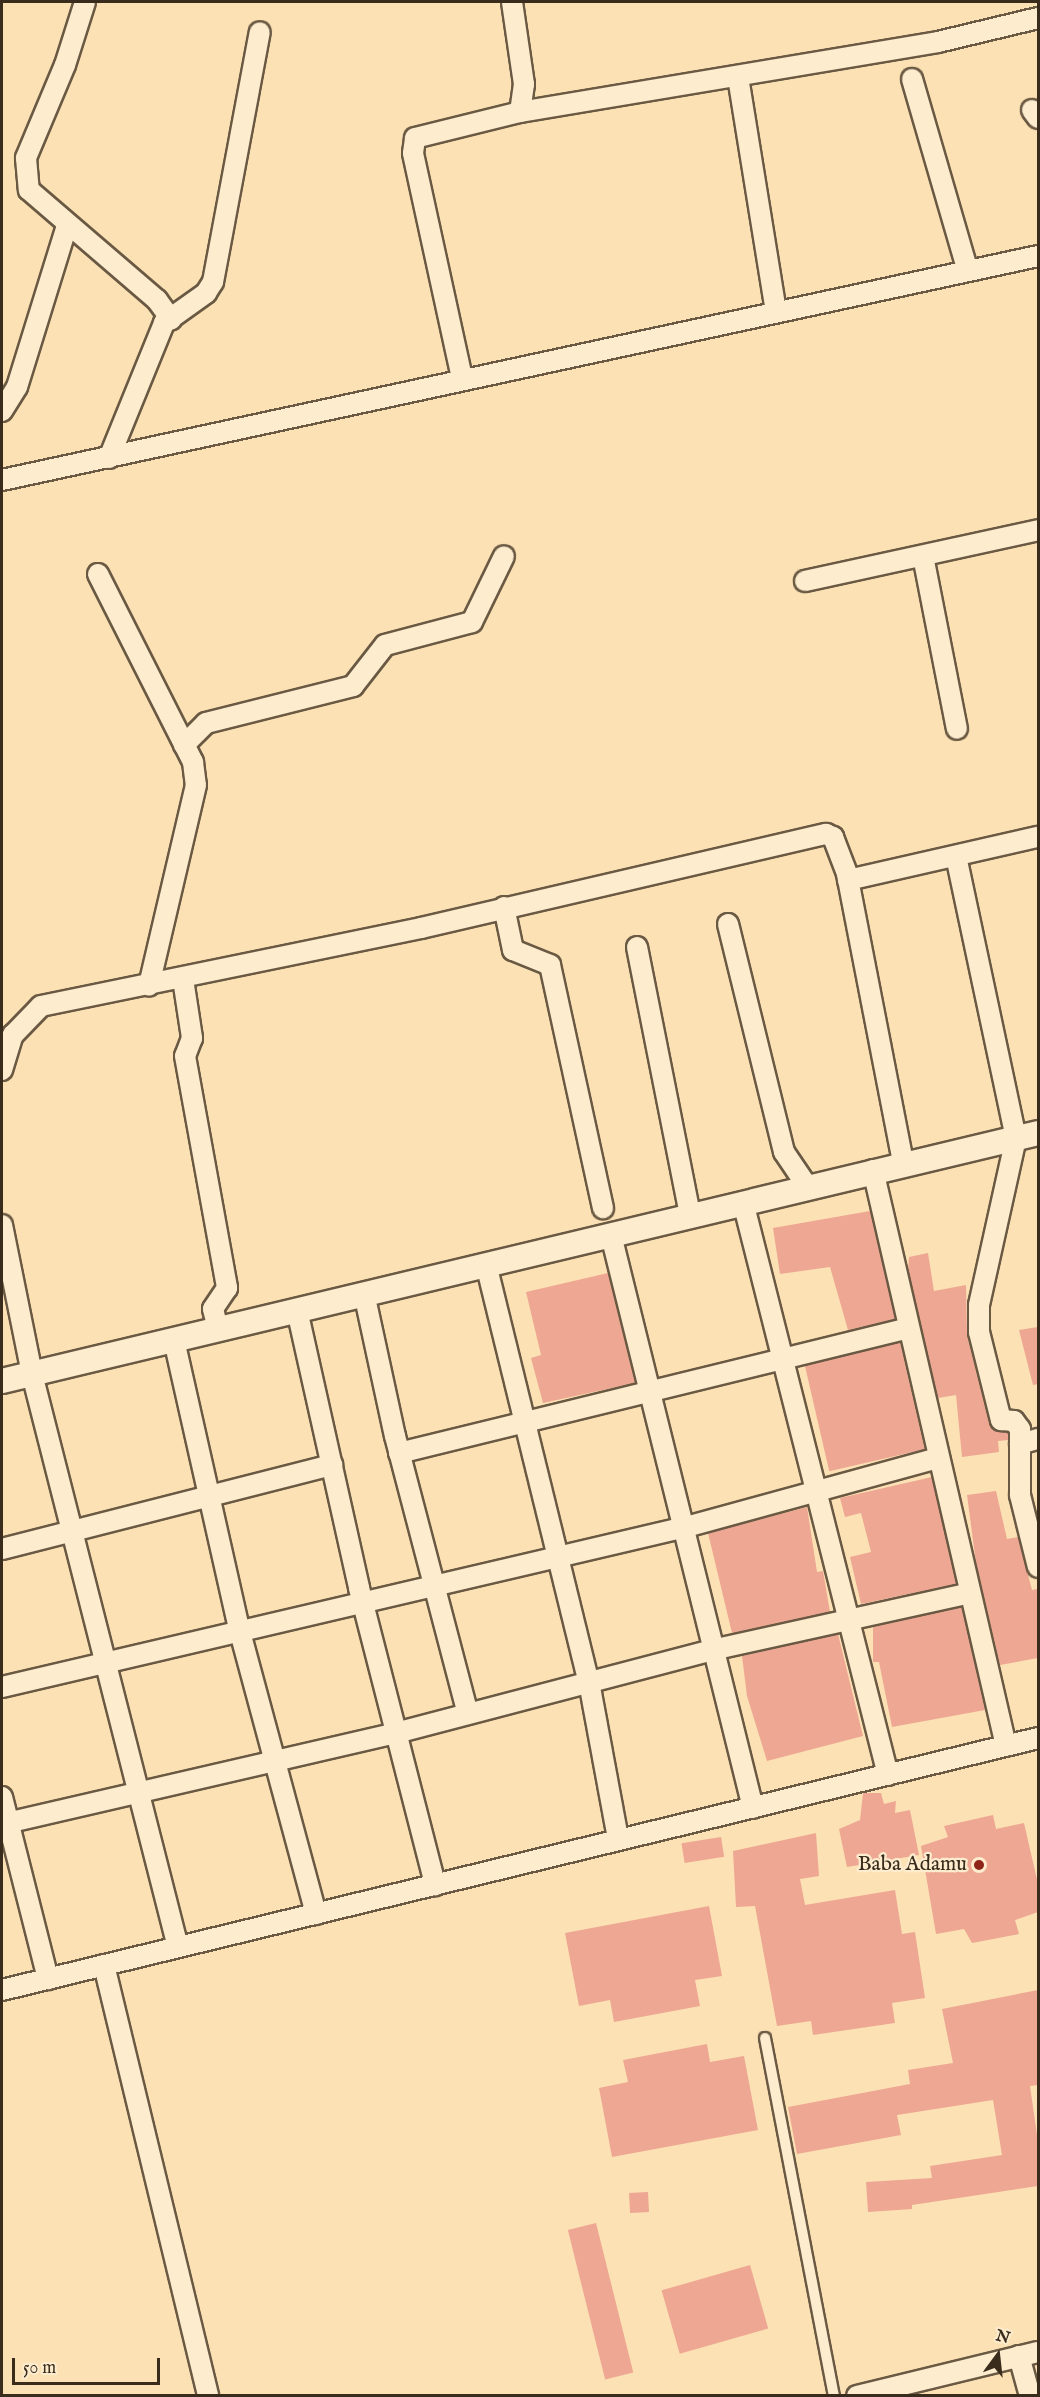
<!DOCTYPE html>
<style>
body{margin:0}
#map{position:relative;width:1040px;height:2397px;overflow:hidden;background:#fce1b4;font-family:"IM FELL English",serif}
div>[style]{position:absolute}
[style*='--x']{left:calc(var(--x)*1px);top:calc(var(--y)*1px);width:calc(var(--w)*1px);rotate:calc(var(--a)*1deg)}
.building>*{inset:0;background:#eea793;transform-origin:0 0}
.roads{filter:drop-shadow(2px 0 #6a5943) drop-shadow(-2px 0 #6a5943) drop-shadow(0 2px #6a5943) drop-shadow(0 -2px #6a5943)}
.service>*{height:10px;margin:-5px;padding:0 5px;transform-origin:5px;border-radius:5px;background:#fdecce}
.minor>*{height:20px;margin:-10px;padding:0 10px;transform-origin:10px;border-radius:10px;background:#fdecce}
.tertiary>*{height:24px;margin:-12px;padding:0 12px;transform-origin:12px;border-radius:12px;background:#fdecce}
.dots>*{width:16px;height:16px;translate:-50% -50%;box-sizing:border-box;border:3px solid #fdecce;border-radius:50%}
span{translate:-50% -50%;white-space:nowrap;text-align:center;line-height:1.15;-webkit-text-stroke:4.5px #fdecce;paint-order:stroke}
.poi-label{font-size:21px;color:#392c1d}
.right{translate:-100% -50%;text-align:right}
.frame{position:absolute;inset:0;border:3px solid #392c1d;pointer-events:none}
.north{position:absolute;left:968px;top:2325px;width:60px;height:60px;-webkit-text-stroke:4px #fdecce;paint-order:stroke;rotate:15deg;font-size:16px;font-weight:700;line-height:24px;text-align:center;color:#392c1d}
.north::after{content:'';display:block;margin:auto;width:21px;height:27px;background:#392c1d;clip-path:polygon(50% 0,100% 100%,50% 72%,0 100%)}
.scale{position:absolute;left:12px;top:2358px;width:148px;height:27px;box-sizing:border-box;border:3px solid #392c1d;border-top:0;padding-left:8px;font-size:18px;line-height:21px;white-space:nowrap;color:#392c1d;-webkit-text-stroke:4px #fdecce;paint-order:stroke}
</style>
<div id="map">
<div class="building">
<i style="clip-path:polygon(870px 1211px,895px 1319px,848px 1330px,830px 1267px,780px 1274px,773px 1228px)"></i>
<i style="clip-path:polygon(928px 1253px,934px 1291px,966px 1285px,967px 1335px,989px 1423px,994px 1430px,1008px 1433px,1008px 1440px,998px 1441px,999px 1452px,962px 1457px,956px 1395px,938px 1398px,908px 1270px,909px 1257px)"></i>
<i style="clip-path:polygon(608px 1273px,635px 1383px,543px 1403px,531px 1358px,541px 1355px,526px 1292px)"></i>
<i style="clip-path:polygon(1038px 1327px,1038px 1384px,1033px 1385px,1019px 1330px)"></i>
<i style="left:900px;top:1342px;width:110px;height:98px;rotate:77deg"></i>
<i style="clip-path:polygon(932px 1477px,956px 1584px,861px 1604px,850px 1557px,871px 1552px,861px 1513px,845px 1517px,840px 1498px)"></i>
<i style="clip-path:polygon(996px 1491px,1007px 1539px,1018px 1537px,1032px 1590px,1037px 1589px,1038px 1599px,1038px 1658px,1000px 1665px,976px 1563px,967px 1495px)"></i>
<i style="clip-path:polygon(807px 1507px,817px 1572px,823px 1571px,830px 1612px,732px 1633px,708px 1533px)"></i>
<i style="clip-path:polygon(962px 1607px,985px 1710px,892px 1727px,879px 1662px,873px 1662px,873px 1627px)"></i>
<i style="clip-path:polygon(838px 1634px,863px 1736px,767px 1761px,747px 1696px,742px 1656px)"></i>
<i style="clip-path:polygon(863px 1793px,881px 1793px,884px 1804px,896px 1801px,895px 1813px,910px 1810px,919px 1855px,847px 1867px,839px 1829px,860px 1820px)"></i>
<i style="clip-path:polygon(993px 1815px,996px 1829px,1024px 1823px,1038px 1884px,1038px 1912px,1015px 1920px,1019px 1934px,972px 1943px,964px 1929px,936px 1934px,921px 1846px,948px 1837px,944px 1826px)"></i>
<i style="clip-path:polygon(816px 1833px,819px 1876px,800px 1879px,805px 1905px,895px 1890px,902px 1934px,915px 1932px,925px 1998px,892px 2003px,895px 2023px,813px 2035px,811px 2021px,777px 2026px,755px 1906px,736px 1907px,733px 1851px)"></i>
<i style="left:721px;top:1837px;width:20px;height:40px;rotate:81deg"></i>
<i style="clip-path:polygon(709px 1906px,722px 1976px,695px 1980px,700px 2006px,614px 2022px,610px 2000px,579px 2006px,565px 1933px)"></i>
<i style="clip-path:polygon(1038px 1990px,1038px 2085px,1030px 2086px,1038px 2142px,1038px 2186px,912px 2205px,912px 2209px,868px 2212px,866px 2182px,932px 2178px,930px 2166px,1002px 2155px,993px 2100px,897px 2115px,901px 2135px,797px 2154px,788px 2107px,910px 2084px,908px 2070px,953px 2063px,942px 2009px)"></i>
<i style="clip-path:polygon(707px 2044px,710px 2062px,744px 2056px,758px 2130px,612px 2157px,599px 2088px,628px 2082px,623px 2060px)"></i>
<i style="left:648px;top:2192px;width:20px;height:19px;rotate:87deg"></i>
<i style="left:596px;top:2223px;width:154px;height:29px;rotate:76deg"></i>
<i style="left:750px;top:2265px;width:66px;height:92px;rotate:74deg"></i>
</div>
<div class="roads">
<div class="service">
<i style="--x:765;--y:2038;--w:365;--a:79.1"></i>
</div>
<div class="minor">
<i style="--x:85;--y:2;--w:66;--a:107.6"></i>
<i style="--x:65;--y:65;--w:101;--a:112.8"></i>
<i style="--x:26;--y:158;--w:32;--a:85"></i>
<i style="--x:29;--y:190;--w:169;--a:40.7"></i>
<i style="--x:157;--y:300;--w:24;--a:54"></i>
<i style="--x:512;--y:2;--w:83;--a:81.7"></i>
<i style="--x:524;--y:84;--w:28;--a:98"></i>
<i style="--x:738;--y:77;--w:237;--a:80.8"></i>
<i style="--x:912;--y:79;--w:197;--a:73.8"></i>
<i style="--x:1032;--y:110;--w:10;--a:53"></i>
<i style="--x:462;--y:378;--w:230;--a:-102.3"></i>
<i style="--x:413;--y:153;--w:15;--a:-82"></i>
<i style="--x:415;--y:138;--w:108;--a:-13.9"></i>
<i style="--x:520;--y:112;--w:424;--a:-9.5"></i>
<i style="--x:938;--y:42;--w:103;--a:-13.5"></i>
<i style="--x:2;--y:411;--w:28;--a:-58"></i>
<i style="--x:17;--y:387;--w:170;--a:-72.8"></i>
<i style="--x:109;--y:458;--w:146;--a:-67.8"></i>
<i style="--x:164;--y:323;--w:52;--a:-35.5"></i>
<i style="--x:206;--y:293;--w:13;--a:-58"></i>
<i style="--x:213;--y:282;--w:254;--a:-79.4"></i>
<i style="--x:2;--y:480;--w:1060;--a:-12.2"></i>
<i style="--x:923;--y:556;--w:176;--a:78.9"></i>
<i style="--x:98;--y:574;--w:211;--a:63.2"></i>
<i style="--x:193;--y:762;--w:23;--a:83"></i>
<i style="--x:196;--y:785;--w:206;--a:103.2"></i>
<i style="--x:805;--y:581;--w:239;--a:-12.3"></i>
<i style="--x:184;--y:745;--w:31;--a:-45"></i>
<i style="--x:206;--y:723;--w:152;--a:-14.1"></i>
<i style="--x:353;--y:686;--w:52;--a:-52"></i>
<i style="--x:385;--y:645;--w:90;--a:-14.8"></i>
<i style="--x:472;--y:622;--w:73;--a:-64.1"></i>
<i style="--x:956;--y:856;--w:288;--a:78"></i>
<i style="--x:1016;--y:1138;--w:171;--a:102.5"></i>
<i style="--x:979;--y:1305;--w:27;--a:90"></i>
<i style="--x:979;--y:1332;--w:91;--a:76"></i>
<i style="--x:1001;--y:1420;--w:13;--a:4"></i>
<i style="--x:1014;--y:1421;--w:10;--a:53"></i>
<i style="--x:1020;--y:1429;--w:66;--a:90"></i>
<i style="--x:1020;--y:1495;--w:74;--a:76"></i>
<i style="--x:848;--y:880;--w:195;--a:-12.8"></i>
<i style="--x:504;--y:907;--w:44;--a:78.2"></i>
<i style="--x:513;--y:950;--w:40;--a:22"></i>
<i style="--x:550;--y:965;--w:249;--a:77.7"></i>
<i style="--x:728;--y:924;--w:235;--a:76.2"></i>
<i style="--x:784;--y:1152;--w:40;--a:56"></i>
<i style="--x:637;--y:947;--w:273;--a:78.8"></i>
<i style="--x:183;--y:979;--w:60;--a:81.3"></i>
<i style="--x:192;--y:1038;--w:19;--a:111"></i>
<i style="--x:185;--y:1056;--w:236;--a:79.7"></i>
<i style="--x:227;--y:1288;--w:25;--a:124"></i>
<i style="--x:213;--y:1309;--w:21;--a:76"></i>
<i style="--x:2;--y:1070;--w:37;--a:-73"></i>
<i style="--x:13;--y:1035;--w:40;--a:-46"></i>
<i style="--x:41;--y:1006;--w:388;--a:-11.6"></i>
<i style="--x:421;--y:928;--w:416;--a:-13.1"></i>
<i style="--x:826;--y:834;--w:8;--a:23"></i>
<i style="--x:833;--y:837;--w:40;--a:69"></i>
<i style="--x:847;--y:874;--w:294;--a:79"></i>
<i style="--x:873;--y:1170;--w:591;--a:77"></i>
<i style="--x:743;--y:1202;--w:591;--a:75.8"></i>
<i style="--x:2;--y:1225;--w:152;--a:78.6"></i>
<i style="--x:32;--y:1374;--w:591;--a:75.71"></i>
<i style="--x:611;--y:1235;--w:590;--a:76.08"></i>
<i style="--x:486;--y:1264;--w:431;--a:76.2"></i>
<i style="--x:589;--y:1682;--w:160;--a:79.5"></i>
<i style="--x:364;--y:1293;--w:146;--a:77.8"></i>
<i style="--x:395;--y:1436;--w:287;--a:75.3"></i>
<i style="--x:297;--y:1310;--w:285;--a:77.4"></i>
<i style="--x:359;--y:1588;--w:307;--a:75.6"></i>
<i style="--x:174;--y:1340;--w:299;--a:77.3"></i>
<i style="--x:240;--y:1632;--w:292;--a:74.9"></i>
<i style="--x:1020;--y:1444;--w:19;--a:-16"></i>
<i style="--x:399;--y:1453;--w:525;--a:-13.77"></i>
<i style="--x:2;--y:1549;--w:341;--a:-14.3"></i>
<i style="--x:2;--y:1687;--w:702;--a:-13.17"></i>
<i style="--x:686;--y:1527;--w:262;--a:-15.3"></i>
<i style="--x:2;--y:1797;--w:188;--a:75.8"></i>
<i style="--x:2;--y:1824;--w:404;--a:-13"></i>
<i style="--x:396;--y:1733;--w:331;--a:-14.7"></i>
<i style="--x:716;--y:1649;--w:260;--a:-12.4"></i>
<i style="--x:104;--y:1965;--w:443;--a:76.4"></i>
<i style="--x:2;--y:1990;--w:1066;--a:-13.67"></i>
<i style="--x:1019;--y:2356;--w:41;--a:74.6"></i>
<i style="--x:857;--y:2396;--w:186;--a:-13.7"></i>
</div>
<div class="tertiary">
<i style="--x:2;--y:1381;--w:1065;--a:-13.46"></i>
</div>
</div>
<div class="dots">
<i style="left:979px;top:1865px;background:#8f2418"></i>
</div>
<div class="poi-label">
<span class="right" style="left:967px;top:1865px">Baba Adamu</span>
</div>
<div class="frame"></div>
<div class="north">N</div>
<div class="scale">50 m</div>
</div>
